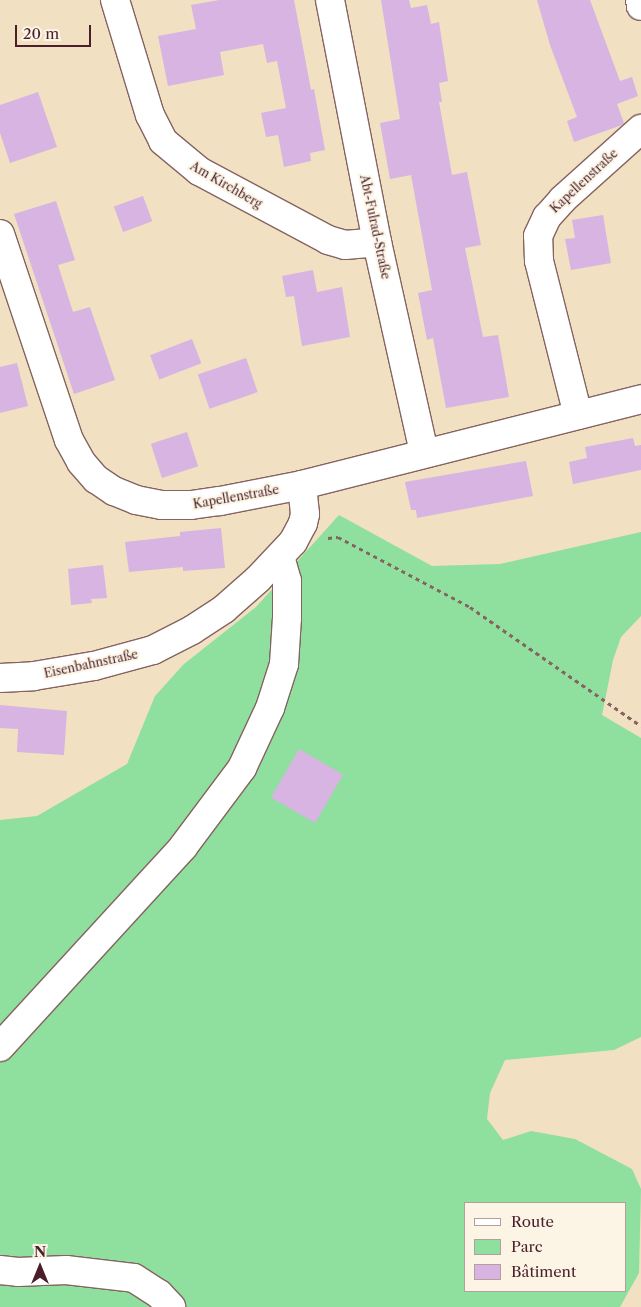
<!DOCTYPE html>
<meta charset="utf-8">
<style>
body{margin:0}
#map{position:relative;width:641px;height:1307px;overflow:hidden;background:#f1e0c1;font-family:"Libre Caslon Text",serif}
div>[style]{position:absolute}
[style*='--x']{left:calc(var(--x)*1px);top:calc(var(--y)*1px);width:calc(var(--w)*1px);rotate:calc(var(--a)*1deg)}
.green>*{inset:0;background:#8fdf9e}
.building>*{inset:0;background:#d7b4e2;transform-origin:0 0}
.path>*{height:3px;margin-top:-1.5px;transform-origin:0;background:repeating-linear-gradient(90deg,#846360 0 4px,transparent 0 8px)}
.roads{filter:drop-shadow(1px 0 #846360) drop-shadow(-1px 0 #846360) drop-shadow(0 1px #846360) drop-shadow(0 -1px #846360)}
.minor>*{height:28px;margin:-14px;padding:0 14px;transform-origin:14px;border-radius:14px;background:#fff}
span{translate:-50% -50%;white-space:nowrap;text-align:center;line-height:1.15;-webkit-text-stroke:4px #fcf5e5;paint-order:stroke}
.street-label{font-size:12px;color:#4a1f2b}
.legend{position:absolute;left:464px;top:1202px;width:162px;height:90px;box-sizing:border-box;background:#fcf5e5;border:1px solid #b59f9b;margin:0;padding:6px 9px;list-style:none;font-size:15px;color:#4a1f2b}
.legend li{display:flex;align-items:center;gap:10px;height:25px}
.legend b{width:25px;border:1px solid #b59f9b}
.north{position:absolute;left:15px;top:1242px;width:50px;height:50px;-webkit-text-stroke:4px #fcf5e5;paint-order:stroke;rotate:0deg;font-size:14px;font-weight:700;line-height:20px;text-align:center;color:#4a1f2b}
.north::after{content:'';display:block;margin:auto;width:18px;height:22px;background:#4a1f2b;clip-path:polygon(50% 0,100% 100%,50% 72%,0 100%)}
.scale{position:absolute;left:15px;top:25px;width:76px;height:22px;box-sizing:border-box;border:2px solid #4a1f2b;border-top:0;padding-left:6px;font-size:15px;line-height:18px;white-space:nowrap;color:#4a1f2b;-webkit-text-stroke:4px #fcf5e5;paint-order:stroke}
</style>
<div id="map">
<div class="green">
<i style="clip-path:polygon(evenodd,339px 515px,432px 566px,500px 564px,641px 532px,641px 616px,621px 637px,613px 660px,602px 715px,641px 738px,641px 1037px,614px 1050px,505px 1060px,490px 1093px,487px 1119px,503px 1140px,531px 1131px,575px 1139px,632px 1169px,641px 1189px,639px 1273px,620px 1307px,0 1307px,0 820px,37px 816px,127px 764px,155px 696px,184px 664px,256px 607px,339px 515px,465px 1203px,625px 1203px,625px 1291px,465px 1291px,465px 1203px)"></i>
</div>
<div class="building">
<i style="clip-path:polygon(219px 0,294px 0,311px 90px,314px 89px,325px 150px,310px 153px,311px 161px,284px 167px,278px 135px,266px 137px,261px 113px,286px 108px,277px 61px,267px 63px,263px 44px,220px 52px,224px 75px,168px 86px,158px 36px,196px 29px,191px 5px)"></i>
<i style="clip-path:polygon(381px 0,409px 0,411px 8px,427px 5px,431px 24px,439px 22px,448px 81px,439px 83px,442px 102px,439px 102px,452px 175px,467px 172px,481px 245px,465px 248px,483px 337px,498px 335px,509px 397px,446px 408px,433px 338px,427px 340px,418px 293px,432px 290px,411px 175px,390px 179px,380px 123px,400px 119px)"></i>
<i style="clip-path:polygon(537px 0,590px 0,620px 81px,632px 77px,638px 96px,617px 104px,624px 123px,622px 125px,574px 142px,567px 121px,577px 117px,550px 45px)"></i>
<i style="clip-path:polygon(38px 92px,57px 147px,10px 163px,0 133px,0 105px)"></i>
<i style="left:143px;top:196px;width:27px;height:31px;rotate:70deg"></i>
<i style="clip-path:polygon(56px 201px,75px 260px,58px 265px,73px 312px,90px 307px,115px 380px,74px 394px,14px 214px)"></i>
<i style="clip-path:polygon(603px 215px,611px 263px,571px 270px,565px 239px,575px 238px,572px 220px)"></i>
<i style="clip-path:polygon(313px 270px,317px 292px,342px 287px,350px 337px,302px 346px,294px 296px,286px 297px,282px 276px)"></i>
<i style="left:192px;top:339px;width:26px;height:45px;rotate:69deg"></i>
<i style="left:246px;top:358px;width:36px;height:51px;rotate:71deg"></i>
<i style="clip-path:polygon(17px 363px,28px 406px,0 413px,0 367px)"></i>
<i style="left:187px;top:432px;width:36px;height:38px;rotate:72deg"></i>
<i style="clip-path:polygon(633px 438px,635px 446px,641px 445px,641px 470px,573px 484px,569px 462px,587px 458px,585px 447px)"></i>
<i style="clip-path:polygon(526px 461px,533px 496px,417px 518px,416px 510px,411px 510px,405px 482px)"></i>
<i style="clip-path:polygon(221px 528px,225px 568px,183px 571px,183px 567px,129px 572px,125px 542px,180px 536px,180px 532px)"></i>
<i style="clip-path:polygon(103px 565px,107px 598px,91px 599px,92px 603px,71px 605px,68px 569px)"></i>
<i style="clip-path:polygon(0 705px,67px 711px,64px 755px,17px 752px,18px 729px,0 728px)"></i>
<i style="left:299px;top:749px;width:51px;height:56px;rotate:30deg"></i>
</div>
<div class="path">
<i style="--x:328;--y:538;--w:10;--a:-6"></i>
<i style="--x:338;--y:537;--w:149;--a:27.9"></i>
<i style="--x:470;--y:607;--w:208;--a:34.8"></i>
</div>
<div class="roads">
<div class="minor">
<i style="--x:115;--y:0;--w:120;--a:73.1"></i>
<i style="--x:150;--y:115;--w:29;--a:63"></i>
<i style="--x:163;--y:141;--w:47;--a:39.8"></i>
<i style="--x:199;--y:171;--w:146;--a:28.1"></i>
<i style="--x:328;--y:240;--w:18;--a:16"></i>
<i style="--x:345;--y:245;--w:32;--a:-5"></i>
<i style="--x:330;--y:0;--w:247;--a:79"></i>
<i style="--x:377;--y:242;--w:216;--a:77.4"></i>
<i style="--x:640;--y:0;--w:6;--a:81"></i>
<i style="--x:0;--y:234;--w:217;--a:71.5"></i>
<i style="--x:69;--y:440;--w:25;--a:61"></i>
<i style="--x:81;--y:462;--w:23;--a:49"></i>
<i style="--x:96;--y:479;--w:22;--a:34"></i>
<i style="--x:114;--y:491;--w:24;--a:22"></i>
<i style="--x:136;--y:500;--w:26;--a:11"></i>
<i style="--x:162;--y:505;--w:29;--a:0"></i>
<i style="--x:191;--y:505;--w:29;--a:-8"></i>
<i style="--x:220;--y:501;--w:84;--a:-11"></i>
<i style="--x:302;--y:485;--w:350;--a:-14.2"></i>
<i style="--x:578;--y:415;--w:159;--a:-104.2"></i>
<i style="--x:539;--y:261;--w:25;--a:-92"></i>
<i style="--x:538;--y:236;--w:21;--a:-65"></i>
<i style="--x:547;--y:217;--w:24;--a:-48"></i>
<i style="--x:563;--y:199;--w:105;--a:-41.9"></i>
<i style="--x:0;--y:678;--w:34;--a:-3"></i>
<i style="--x:34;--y:676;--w:61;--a:-9.5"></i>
<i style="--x:94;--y:666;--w:61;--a:-15.2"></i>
<i style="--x:153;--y:650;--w:44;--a:-27.1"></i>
<i style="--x:192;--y:630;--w:38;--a:-33"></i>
<i style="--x:224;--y:609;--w:45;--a:-41.4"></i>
<i style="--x:258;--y:579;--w:51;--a:-46.6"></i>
<i style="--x:293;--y:542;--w:21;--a:-62"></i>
<i style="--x:303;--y:523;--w:9;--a:-77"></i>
<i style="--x:305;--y:514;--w:29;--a:-96"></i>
<i style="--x:0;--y:1047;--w:271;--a:-47.5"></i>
<i style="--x:183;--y:847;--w:99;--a:-53.2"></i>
<i style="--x:242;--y:768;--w:66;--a:-65"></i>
<i style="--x:270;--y:708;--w:46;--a:-72.3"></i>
<i style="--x:284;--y:664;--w:46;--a:-86.3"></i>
<i style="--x:287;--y:618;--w:37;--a:-90"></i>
<i style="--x:287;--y:581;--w:25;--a:-106"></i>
<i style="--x:0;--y:1270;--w:18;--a:6"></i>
<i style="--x:18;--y:1272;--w:48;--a:-2.4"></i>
<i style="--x:66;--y:1270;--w:68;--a:6.7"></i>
<i style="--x:134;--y:1278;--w:30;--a:33"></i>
<i style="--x:159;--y:1294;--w:18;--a:47"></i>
</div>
</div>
<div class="street-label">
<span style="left:584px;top:181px;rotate:-43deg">Kapellenstraße</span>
<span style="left:226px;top:185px;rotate:30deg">Am Kirchberg</span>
<span style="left:375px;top:227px;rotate:78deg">Abt-Fulrad-Straße</span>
<span style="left:236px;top:497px;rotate:-10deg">Kapellenstraße</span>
<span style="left:91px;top:664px;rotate:-12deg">Eisenbahnstraße</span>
</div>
<ul class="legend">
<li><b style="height:6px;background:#fff"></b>Route</li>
<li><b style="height:14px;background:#8fdf9e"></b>Parc</li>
<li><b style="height:14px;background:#d7b4e2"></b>Bâtiment</li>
</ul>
<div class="north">N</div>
<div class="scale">20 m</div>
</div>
